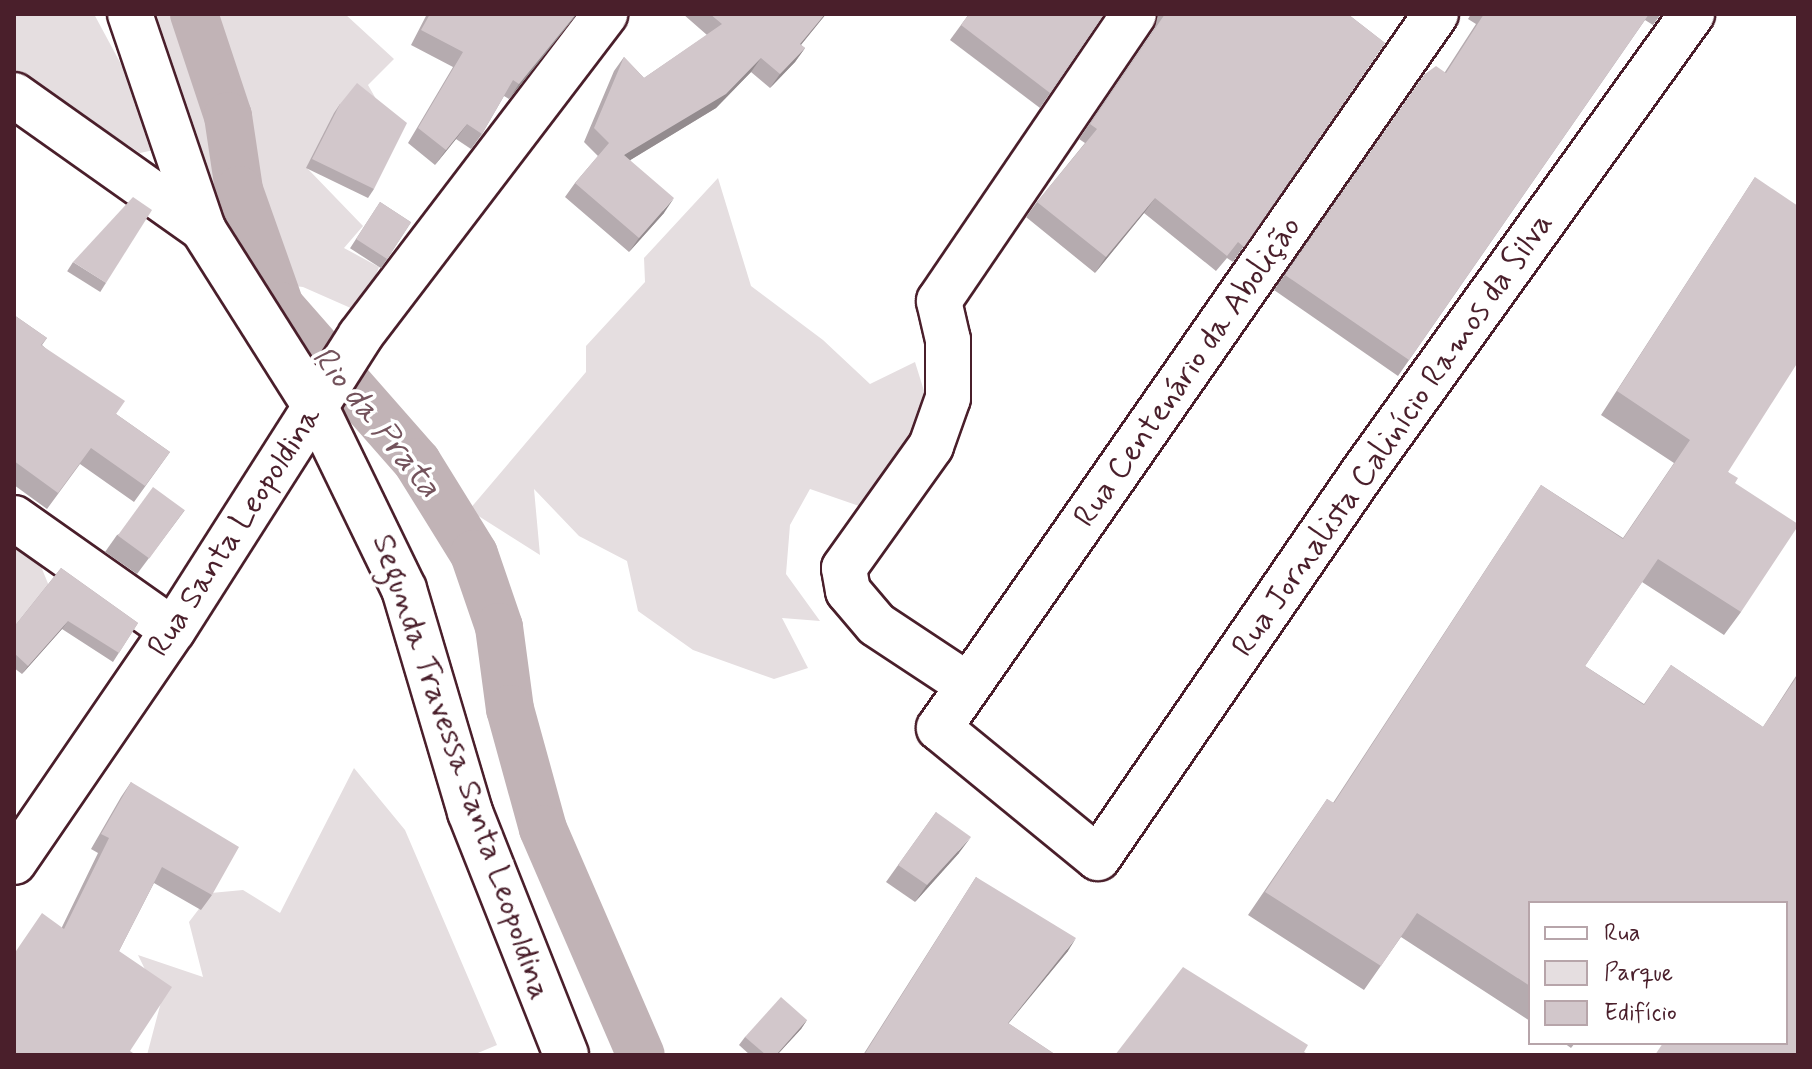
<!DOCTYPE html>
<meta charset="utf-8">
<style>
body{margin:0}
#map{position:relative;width:1812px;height:1069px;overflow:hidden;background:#fff;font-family:Mynerve,sans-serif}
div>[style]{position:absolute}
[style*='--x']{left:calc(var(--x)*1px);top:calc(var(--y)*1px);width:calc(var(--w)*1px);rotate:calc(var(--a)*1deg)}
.green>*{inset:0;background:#e5dee0}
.canal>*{height:48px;margin:-24px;padding:0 24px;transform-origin:24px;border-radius:24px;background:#c1b3b6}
.roads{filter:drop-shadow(2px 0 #4a1f2b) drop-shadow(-2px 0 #4a1f2b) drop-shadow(0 2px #4a1f2b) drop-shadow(0 -2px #4a1f2b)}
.minor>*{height:44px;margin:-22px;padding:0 22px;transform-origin:22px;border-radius:22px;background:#fff}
.wall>*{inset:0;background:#b5abaf;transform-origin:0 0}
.shaded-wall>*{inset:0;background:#938b8e}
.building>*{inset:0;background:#d2c7cb;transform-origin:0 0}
span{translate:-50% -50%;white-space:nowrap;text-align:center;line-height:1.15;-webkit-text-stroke:7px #fff;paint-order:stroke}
.street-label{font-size:32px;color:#4a1f2b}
.water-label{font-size:34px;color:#74535c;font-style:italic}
.frame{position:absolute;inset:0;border:16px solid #4a1f2b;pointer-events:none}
.legend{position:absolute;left:1528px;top:901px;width:260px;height:144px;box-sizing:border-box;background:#fff;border:2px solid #b7a5aa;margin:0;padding:10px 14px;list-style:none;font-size:24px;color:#4a1f2b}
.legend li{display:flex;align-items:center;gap:16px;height:40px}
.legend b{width:40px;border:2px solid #b7a5aa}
</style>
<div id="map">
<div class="green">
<i style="clip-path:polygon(14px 14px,94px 14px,158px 133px,154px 150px,140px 153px,14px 70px)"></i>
<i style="clip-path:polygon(144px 14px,345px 14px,394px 59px,368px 85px,376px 99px,307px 168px,363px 226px,344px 248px,379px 267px,362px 313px,303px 287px,253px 281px,228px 243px)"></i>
<i style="clip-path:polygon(718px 178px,751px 286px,823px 340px,870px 384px,915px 362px,934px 423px,862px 507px,810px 489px,790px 525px,786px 574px,820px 621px,782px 618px,808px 668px,774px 679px,693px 650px,638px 611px,627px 561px,579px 536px,534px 489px,540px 555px,469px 510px,586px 372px,586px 346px,645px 282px,644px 258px)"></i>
<i style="clip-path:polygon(14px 525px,24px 525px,49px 586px,14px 630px)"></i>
<i style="clip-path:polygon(354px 768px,405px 830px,497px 1045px,473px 1055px,147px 1055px,161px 1002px,138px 955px,203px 977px,189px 922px,211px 893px,243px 890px,280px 913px)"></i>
</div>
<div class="canal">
<i style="--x:194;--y:14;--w:108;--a:71.6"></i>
<i style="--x:228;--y:116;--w:75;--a:81.5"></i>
<i style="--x:239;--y:190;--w:123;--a:70.5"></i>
<i style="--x:280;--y:306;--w:208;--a:48.7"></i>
<i style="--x:417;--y:462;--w:108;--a:58.2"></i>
<i style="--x:474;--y:554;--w:77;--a:71.1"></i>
<i style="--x:499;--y:627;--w:83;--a:82.4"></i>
<i style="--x:510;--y:709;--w:124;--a:74.6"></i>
<i style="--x:543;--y:829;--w:246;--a:66.6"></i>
</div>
<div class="roads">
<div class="minor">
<i style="--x:130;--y:14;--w:227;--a:71.2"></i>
<i style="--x:203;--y:229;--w:212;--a:57.7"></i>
<i style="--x:316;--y:408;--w:201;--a:64.1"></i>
<i style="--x:404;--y:589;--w:233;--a:73.5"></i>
<i style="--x:470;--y:812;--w:261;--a:68.4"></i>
<i style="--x:1436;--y:14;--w:870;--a:124.84"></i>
<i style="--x:939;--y:728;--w:205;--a:39.3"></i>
<i style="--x:1098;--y:858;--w:470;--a:-55.5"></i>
<i style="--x:1364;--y:471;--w:563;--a:-54.33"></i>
<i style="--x:14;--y:95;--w:232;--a:35.3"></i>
<i style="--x:14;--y:518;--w:194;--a:35.2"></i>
<i style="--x:968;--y:685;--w:110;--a:-146.5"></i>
<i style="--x:876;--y:624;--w:43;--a:-130.3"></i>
<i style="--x:848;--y:591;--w:23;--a:-100"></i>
<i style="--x:844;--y:568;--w:150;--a:-54.5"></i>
<i style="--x:931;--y:446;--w:51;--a:-70.5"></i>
<i style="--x:948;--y:398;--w:58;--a:-90"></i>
<i style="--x:948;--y:340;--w:40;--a:-103"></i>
<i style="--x:939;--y:301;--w:347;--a:-55.8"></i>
<i style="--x:14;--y:862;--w:281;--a:-55.6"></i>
<i style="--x:173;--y:630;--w:348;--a:-57.5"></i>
<i style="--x:360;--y:336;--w:405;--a:-52.7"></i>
</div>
</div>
<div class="wall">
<i style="clip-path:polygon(427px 14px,577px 14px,509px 99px,504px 96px,482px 134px,471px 149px,456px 139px,435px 165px,408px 143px,453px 67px,411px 45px)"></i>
<i style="clip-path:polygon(683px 14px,826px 14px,801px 45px,805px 48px,795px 62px,770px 88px,751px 72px,716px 108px,630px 160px,664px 213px,629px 252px,565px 197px,575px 183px,598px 156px,584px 142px,614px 71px,624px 57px,644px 78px,707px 35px)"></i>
<i style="clip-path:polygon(969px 14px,1104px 14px,1040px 108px,950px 40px)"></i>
<i style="clip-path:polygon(1158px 14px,1350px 14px,1349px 15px,1385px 43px,1233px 262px,1227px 258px,1216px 271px,1144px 213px,1095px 273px,1026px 217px,1037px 202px,1085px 143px,1079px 139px,1155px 28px)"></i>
<i style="clip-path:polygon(1471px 14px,1661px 14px,1653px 25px,1645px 20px,1398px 376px,1274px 290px,1425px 74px,1445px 72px,1476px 24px,1468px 19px)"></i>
<i style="clip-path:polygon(340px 104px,374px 189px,368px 198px,306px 168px,334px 113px)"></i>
<i style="clip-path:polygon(1755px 177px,1728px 472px,1735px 483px,1741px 612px,1724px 635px,1642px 582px,1585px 666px,1644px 704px,1671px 665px,1763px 727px,1798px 673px,1798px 1055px,1786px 903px,1530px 903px,1530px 1021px,1401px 937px,1364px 990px,1248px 915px,1327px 799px,1333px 803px,1541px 485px,1623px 538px,1674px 463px,1601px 415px)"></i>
<i style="left:380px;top:202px;width:37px;height:55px;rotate:33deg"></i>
<i style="left:73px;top:262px;width:39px;height:11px;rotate:32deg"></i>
<i style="clip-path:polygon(14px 315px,47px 338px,42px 345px,116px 414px,170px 452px,134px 502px,80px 464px,47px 509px,14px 485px)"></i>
<i style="clip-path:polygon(185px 510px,137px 574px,105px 552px,117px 535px)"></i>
<i style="clip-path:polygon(61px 568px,138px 623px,113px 662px,62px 629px,22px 674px,14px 668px,14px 627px)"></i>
<i style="clip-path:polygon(131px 782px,212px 895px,201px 910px,154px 883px,119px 951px,130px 1051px,14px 1055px,62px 927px,98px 853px,91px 849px,121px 797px)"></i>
<i style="clip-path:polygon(936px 812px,959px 853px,915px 902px,886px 882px)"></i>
<i style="clip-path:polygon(976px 877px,1068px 951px,1008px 1023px,1056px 1055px,863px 1055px)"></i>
<i style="clip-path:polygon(807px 1020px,801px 1029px,777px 1055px,750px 1055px,739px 1045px,745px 1037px)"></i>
<i style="clip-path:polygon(1564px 1043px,1575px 1043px,1571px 1048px)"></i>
</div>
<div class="shaded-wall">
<i style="clip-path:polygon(576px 14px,577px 14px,509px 99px,519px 84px)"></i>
<i style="clip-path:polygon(825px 14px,826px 14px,790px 58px,800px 44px)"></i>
<i style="clip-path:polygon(805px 48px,795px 62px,770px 88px,780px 74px)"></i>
<i style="clip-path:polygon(761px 58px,751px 72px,716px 108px,614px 170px,624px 155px)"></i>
<i style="clip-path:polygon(467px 124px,456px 139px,435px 165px,446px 150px)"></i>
<i style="clip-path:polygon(674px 198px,664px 213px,629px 252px,639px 238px)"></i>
<i style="clip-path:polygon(1155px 198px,1144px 213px,1095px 273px,1106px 257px)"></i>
<i style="clip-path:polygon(68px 621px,62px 629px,22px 674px,28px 666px)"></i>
<i style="clip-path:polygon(971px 837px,959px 853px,915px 902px,927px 885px)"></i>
<i style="clip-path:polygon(1076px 938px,1068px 951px,999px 1035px,1008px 1023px)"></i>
<i style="clip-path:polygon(807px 1020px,801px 1029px,777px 1055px,776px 1055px)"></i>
</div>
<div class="building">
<i style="clip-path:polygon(430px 14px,576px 14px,519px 84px,513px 80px,482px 134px,467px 124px,446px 150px,418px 128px,463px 52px,421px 30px)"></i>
<i style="clip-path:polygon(710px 14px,825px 14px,800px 44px,805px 48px,780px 74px,761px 58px,726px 94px,624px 155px,674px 198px,639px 238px,575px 183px,609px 143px,594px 128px,624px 57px,644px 78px,722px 24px)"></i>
<i style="clip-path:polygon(969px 14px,1104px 14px,1050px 93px,961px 25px)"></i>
<i style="clip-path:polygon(1165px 14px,1350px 14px,1349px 15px,1385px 43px,1244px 247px,1238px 242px,1227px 256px,1155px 198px,1106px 257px,1037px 202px,1097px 129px,1090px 124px)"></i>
<i style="clip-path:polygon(1484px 14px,1649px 14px,1409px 360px,1285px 275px,1425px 74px,1436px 66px,1446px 73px)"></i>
<i style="clip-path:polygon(357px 83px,407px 123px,374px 189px,312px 159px,340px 104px)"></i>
<i style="clip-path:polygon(1755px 177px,1798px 206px,1798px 362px,1728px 472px,1738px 478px,1735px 483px,1798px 524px,1798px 526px,1741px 612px,1658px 559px,1585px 666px,1644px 705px,1671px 665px,1763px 727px,1798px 675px,1798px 1055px,1655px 1055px,1663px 1043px,1786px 1043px,1786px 903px,1530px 903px,1530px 986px,1417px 913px,1381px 966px,1265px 892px,1327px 799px,1334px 803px,1541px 485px,1623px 539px,1690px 440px,1617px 391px)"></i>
<i style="clip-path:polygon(133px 197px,152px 210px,106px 283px,73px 262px)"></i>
<i style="left:380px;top:202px;width:37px;height:44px;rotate:33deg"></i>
<i style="clip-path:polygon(14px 315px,47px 338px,41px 345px,125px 401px,116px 414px,170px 452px,145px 486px,91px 448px,58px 493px,14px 461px)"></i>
<i style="left:153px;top:487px;width:39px;height:60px;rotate:36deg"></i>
<i style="clip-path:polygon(61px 568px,138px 623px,119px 653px,68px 621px,28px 666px,14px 653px,14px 627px)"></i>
<i style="clip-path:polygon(131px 782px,239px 847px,212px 895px,162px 867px,119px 951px,172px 987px,130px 1051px,136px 1055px,14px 1055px,14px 954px,42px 913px,64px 929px,109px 838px,101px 834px)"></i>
<i style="clip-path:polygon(936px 812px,971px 837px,927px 885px,898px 865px)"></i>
<i style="clip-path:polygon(976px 877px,1076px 938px,1008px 1023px,1056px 1055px,864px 1055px)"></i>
<i style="clip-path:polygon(1183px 967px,1308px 1045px,1304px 1052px,1310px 1055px,1115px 1055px)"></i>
<i style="clip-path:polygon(781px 997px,807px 1020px,776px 1055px,766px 1055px,745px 1037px)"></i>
</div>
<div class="street-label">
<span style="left:1188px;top:372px;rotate:-55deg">Rua Centenário da Abolição</span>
<span style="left:1393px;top:435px;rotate:-55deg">Rua Jornalista Calinício Ramos da Silva</span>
<span style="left:235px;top:532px;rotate:-57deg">Rua Santa Leopoldina</span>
<span style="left:461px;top:767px;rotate:71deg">Segunda Travessa Santa Leopoldina</span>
</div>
<div class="water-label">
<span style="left:376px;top:422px;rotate:51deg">Rio da Prata</span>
</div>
<div class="frame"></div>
<ul class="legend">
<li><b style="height:10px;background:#fff"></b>Rua</li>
<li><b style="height:22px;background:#e5dee0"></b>Parque</li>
<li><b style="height:22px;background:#d2c7cb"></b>Edifício</li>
</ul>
</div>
